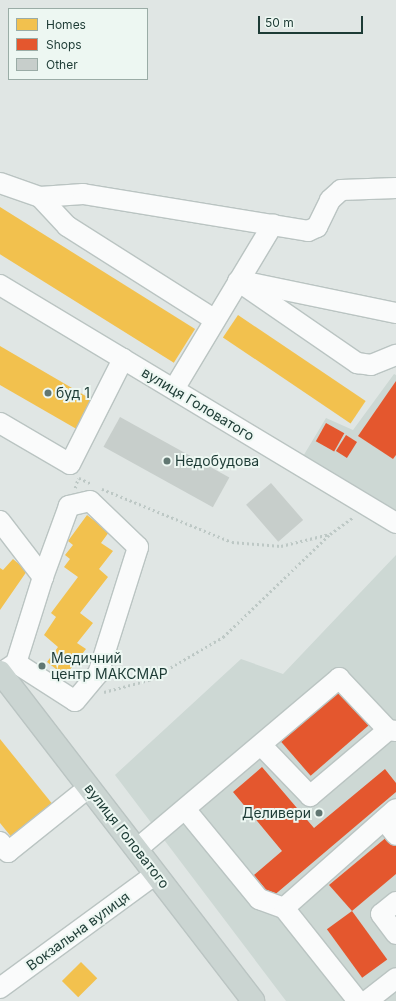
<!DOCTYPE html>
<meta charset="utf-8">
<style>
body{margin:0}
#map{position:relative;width:396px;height:1001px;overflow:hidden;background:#e0e6e4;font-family:Inter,sans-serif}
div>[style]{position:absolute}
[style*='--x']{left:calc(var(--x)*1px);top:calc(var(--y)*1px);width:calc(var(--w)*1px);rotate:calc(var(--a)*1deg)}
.built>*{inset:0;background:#cdd8d4}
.homes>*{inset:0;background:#f2c14e;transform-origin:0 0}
.shops>*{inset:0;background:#e4572e;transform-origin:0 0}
.building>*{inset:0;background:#c7cecb;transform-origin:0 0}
.path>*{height:2.5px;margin-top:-1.25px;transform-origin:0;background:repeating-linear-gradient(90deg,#bdc8c5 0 2px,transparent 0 5px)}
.roads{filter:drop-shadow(1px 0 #bac4c2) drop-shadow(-1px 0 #bac4c2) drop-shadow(0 1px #bac4c2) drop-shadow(0 -1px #bac4c2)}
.minor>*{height:20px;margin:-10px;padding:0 10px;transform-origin:10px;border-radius:10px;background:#fafbfb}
.major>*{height:22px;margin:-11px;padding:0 11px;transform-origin:11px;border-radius:11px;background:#cbd5d2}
.dots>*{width:11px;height:11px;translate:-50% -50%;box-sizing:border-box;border:2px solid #edf7f2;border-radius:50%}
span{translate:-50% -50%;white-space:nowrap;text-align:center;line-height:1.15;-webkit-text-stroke:4px #edf7f2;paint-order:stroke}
.poi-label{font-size:14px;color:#1d3b35}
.left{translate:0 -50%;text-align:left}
.right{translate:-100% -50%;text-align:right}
.street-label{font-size:14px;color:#1d3b35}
.legend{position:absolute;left:8px;top:8px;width:140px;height:72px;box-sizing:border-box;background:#edf7f2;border:1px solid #9aaca6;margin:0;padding:5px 7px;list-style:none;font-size:12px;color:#1d3b35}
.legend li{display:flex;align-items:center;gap:8px;height:20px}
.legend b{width:20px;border:1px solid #9aaca6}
.scale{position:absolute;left:258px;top:16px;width:105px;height:18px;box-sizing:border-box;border:2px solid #1d3b35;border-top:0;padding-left:5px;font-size:12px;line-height:14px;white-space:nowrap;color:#1d3b35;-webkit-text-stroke:3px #edf7f2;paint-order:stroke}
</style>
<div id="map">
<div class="built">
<i style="clip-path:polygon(394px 374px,396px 375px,396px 510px,302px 458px,326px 418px,353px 430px)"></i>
<i style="clip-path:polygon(396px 555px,396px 1001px,286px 1001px,115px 775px,241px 659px,283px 674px)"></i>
</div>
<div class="homes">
<i style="left:0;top:207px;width:230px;height:40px;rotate:32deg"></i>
<i style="left:238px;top:315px;width:154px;height:27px;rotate:34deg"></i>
<i style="clip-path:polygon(0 346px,96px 402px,80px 431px,0 385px)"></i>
<i style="clip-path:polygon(87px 515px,109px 532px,101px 543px,113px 551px,99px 569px,108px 577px,80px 613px,93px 623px,77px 643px,86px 649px,65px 676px,47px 662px,58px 647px,44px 635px,56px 617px,51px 613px,78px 577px,64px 567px,70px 559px,65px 555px,73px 545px,68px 541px)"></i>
<i style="clip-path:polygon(13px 559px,27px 571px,0 610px,0 568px,3px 570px)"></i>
<i style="clip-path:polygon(0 739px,54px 806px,13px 839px,0 823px)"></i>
<i style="left:81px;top:962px;width:23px;height:27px;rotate:45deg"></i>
</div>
<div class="shops">
<i style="clip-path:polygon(396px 381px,396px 455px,393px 459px,358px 436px)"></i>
<i style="left:326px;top:423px;width:21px;height:21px;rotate:29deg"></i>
<i style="left:346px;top:435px;width:13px;height:19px;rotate:32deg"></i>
<i style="left:343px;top:688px;width:45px;height:82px;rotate:49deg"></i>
<i style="clip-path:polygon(262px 767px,314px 828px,385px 769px,396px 783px,396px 792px,272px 897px,254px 875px,282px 851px,233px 792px)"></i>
<i style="clip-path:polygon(388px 836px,396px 845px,396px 874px,352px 911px,329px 885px)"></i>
<i style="left:352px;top:911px;width:60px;height:31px;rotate:54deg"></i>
</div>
<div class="building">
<i style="left:120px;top:417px;width:125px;height:34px;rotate:29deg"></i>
<i style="left:271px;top:483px;width:49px;height:33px;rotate:49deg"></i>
</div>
<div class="path">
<i style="--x:79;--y:478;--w:14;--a:25"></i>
<i style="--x:75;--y:488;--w:10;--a:-73"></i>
<i style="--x:102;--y:489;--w:140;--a:22.2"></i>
<i style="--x:232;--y:542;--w:49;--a:4.7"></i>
<i style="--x:281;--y:546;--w:50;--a:-13.8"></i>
<i style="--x:330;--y:534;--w:29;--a:-36"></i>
<i style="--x:104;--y:692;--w:47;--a:-14.9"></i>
<i style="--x:149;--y:680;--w:86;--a:-30.2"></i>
<i style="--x:223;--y:637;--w:147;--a:-43.9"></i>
</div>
<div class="roads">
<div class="minor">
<i style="--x:0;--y:183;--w:42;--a:19.3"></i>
<i style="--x:40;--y:197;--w:40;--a:47"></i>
<i style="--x:67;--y:226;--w:175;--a:32.4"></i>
<i style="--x:40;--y:197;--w:43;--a:-4"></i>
<i style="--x:83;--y:194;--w:228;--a:9.3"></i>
<i style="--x:308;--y:231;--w:10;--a:-24"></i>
<i style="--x:317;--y:227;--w:30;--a:-64"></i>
<i style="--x:330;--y:200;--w:15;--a:-42"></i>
<i style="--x:341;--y:190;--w:55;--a:-2.1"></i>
<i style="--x:238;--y:281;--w:145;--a:34.6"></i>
<i style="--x:357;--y:363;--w:14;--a:8"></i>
<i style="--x:371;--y:365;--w:27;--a:-22"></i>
<i style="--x:246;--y:282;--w:153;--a:11.7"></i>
<i style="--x:0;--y:285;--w:462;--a:31"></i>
<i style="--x:174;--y:389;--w:192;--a:-59"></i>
<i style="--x:0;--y:423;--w:81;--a:30.4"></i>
<i style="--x:70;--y:464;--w:118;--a:-63.2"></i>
<i style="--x:0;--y:521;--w:71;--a:52.5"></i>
<i style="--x:43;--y:577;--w:90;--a:107.4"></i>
<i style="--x:16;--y:663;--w:14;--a:146"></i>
<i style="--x:16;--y:663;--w:70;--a:32.8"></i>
<i style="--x:75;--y:701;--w:35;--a:-50"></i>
<i style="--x:98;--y:674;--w:133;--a:-72.5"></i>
<i style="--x:138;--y:547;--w:66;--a:-136.2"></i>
<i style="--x:90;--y:501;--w:22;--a:167"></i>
<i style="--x:69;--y:506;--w:76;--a:110.1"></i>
<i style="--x:261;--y:745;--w:71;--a:46.1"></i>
<i style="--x:310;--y:796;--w:102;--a:-40.2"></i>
<i style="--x:185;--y:809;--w:117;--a:50.6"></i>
<i style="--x:259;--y:899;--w:27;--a:20"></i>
<i style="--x:284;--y:908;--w:119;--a:51.5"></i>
<i style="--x:384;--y:820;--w:19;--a:51"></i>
<i style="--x:0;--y:842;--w:13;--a:51"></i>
<i style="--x:8;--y:852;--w:104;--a:-38.7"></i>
<i style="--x:137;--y:849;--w:265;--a:-40.2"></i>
<i style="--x:339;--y:678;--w:71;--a:46.7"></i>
<i style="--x:388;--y:730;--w:8;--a:7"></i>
<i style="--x:396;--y:902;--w:19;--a:141"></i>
<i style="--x:381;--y:914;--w:25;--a:53"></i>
<i style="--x:284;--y:908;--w:149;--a:-41.5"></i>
<i style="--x:0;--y:988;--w:193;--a:-36.2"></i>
<i style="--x:367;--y:1001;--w:37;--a:-38"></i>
</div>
<div class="major">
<i style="--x:0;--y:672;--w:415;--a:52.4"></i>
</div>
</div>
<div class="dots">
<i style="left:48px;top:393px;background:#617772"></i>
<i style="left:167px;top:461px;background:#617772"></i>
<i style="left:42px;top:666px;background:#617772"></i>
<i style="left:319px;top:813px;background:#617772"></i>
</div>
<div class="poi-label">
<span class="left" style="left:56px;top:393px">буд 1</span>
<span class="left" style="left:175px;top:461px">Недобудова</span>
<span class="left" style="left:51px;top:666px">Медичний<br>центр МАКСМАР</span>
<span class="right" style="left:311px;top:813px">Деливери</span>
</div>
<div class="street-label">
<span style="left:198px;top:404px;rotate:31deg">вулиця Головатого</span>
<span style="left:127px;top:836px;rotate:52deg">вулиця Головатого</span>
<span style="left:78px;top:931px;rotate:-36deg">Вокзальна вулиця</span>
</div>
<ul class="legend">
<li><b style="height:11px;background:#f2c14e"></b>Homes</li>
<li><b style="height:11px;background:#e4572e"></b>Shops</li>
<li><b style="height:11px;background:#c7cecb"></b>Other</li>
</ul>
<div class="scale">50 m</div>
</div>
